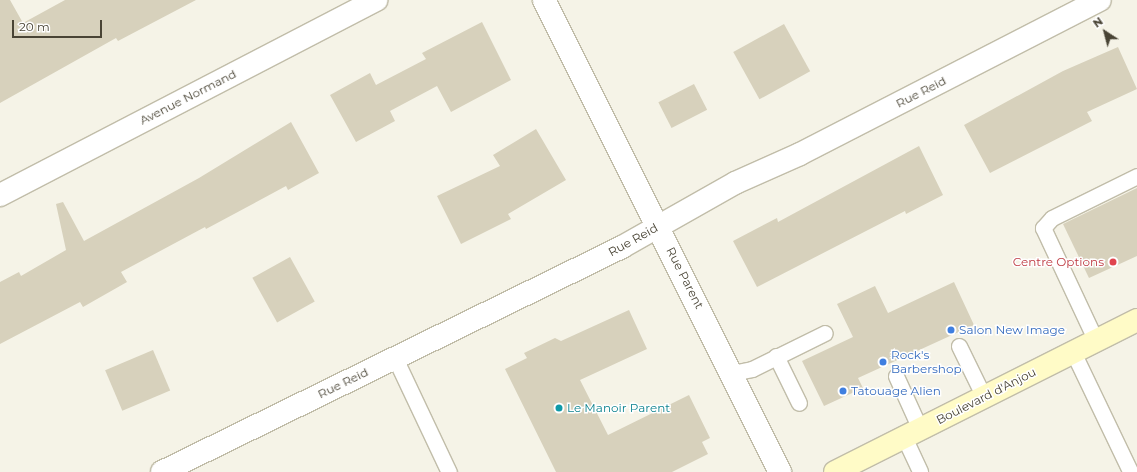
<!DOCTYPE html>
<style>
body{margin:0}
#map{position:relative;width:1137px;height:472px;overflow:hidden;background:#f5f3e7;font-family:Montserrat,sans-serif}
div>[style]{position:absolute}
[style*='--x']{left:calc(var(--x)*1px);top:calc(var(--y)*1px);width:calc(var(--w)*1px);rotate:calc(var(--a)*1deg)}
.building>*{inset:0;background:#d7d1bc;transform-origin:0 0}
.roads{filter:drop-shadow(1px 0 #c1bda9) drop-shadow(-1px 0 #c1bda9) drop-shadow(0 1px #c1bda9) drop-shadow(0 -1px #c1bda9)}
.lane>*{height:15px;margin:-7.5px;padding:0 7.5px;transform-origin:7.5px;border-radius:7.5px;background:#fff}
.street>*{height:22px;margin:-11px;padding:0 11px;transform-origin:11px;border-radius:11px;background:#fff}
.secondary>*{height:22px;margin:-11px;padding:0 11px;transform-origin:11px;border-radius:11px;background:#fffbc7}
.dots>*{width:11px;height:11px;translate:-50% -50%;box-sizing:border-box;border:2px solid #fff;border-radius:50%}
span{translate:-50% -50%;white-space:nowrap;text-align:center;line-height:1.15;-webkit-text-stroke:3px #fff;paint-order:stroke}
.street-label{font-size:12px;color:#494435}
.health-label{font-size:12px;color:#be3a42}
.right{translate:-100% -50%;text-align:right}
.shop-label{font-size:12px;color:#366cbe}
.left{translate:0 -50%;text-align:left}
.culture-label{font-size:12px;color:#0d838f}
.north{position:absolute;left:1085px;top:12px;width:40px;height:40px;-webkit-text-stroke:3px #fff;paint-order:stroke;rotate:324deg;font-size:11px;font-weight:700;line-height:16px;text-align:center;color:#494435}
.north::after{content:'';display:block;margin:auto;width:14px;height:18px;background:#494435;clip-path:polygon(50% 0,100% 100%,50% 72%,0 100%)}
.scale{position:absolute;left:12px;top:20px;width:90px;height:18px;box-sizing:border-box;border:2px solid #494435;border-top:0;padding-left:5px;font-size:12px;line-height:14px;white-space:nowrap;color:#494435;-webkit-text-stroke:3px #fff;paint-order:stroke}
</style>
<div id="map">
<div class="building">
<i style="clip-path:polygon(0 0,10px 0,23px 23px,65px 0,196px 0,118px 41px,116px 38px,0 103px)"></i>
<i style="clip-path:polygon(482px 22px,511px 80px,451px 112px,437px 86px,390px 111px,395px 121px,356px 142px,330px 95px,370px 73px,376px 85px,426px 59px,422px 53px)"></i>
<i style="left:784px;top:24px;width:54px;height:58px;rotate:61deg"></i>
<i style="clip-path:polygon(1118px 47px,1137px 89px,1087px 112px,1092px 121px,990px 173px,964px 125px,1063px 71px)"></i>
<i style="left:694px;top:84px;width:29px;height:40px;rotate:63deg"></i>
<i style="clip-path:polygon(291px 122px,319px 173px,288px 190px,286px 186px,206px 229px,205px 227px,121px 272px,127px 282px,83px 307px,80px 302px,0 344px,0 282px,19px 272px,21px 276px,66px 250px,56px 204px,63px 202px,84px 241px,199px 178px)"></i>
<i style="clip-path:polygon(536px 129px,566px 180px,508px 214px,511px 219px,461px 244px,437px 196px,500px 166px,493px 155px)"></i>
<i style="clip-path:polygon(919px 146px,943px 195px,906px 214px,905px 211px,757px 287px,733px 241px,777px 218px,778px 222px)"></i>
<i style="clip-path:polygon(1137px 188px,1137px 256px,1089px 278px,1063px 224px)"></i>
<i style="left:290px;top:257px;width:51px;height:43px;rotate:61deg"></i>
<i style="clip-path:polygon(954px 282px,974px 325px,858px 378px,863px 388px,824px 406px,802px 361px,853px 337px,837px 304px,875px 286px,888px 313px)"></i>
<i style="clip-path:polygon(629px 310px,647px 349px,580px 380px,608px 435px,689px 395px,710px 438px,702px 442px,708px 454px,672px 472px,556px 472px,505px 369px,527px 358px,524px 353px,555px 338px,561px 341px)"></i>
<i style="left:153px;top:350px;width:44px;height:52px;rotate:67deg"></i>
</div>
<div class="roads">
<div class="lane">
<i style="--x:1096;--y:341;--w:125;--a:-115.1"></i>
<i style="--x:1043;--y:228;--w:13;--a:-48"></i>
<i style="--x:1052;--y:218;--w:95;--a:-26.3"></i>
<i style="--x:959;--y:346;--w:57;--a:63.9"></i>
<i style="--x:1073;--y:352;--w:132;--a:64.4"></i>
<i style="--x:776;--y:356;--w:52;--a:63.9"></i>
<i style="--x:395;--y:358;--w:126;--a:64.7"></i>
<i style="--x:732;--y:373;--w:20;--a:-11"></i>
<i style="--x:752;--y:369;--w:81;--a:-26.3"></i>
<i style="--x:896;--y:376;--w:58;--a:65.6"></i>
<i style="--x:904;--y:437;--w:38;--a:65"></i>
</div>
<div class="street">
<i style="--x:544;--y:0;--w:528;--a:63.43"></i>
<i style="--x:0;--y:195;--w:424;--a:-27.4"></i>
<i style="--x:162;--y:472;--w:512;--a:-26.06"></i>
<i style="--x:622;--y:247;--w:130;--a:-29.5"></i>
<i style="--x:735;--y:183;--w:71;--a:-24"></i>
<i style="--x:800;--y:154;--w:337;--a:-27.2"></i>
</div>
<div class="secondary">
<i style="--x:835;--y:472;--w:338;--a:-26.7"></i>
</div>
</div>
<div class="dots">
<i style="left:1113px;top:262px;background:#e0444e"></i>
<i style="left:951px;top:330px;background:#3f7fe0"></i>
<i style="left:883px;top:362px;background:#3f7fe0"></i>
<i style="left:843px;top:391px;background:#3f7fe0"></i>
<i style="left:559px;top:408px;background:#0f9aa8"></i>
</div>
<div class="street-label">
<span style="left:921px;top:92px;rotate:-27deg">Rue Reid</span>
<span style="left:188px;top:97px;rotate:-27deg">Avenue Normand</span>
<span style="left:633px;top:240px;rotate:-29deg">Rue Reid</span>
<span style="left:685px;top:278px;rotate:63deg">Rue Parent</span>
<span style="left:343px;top:383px;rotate:-26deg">Rue Reid</span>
<span style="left:986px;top:396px;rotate:-27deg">Boulevard d'Anjou</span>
</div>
<div class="health-label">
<span class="right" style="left:1104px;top:262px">Centre Options</span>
</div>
<div class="shop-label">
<span class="left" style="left:959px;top:330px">Salon New Image</span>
<span class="left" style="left:891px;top:362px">Rock's<br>Barbershop</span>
<span class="left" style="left:851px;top:391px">Tatouage Alien</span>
</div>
<div class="culture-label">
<span class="left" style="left:567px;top:408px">Le Manoir Parent</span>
</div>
<div class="north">N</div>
<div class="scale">20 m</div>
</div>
